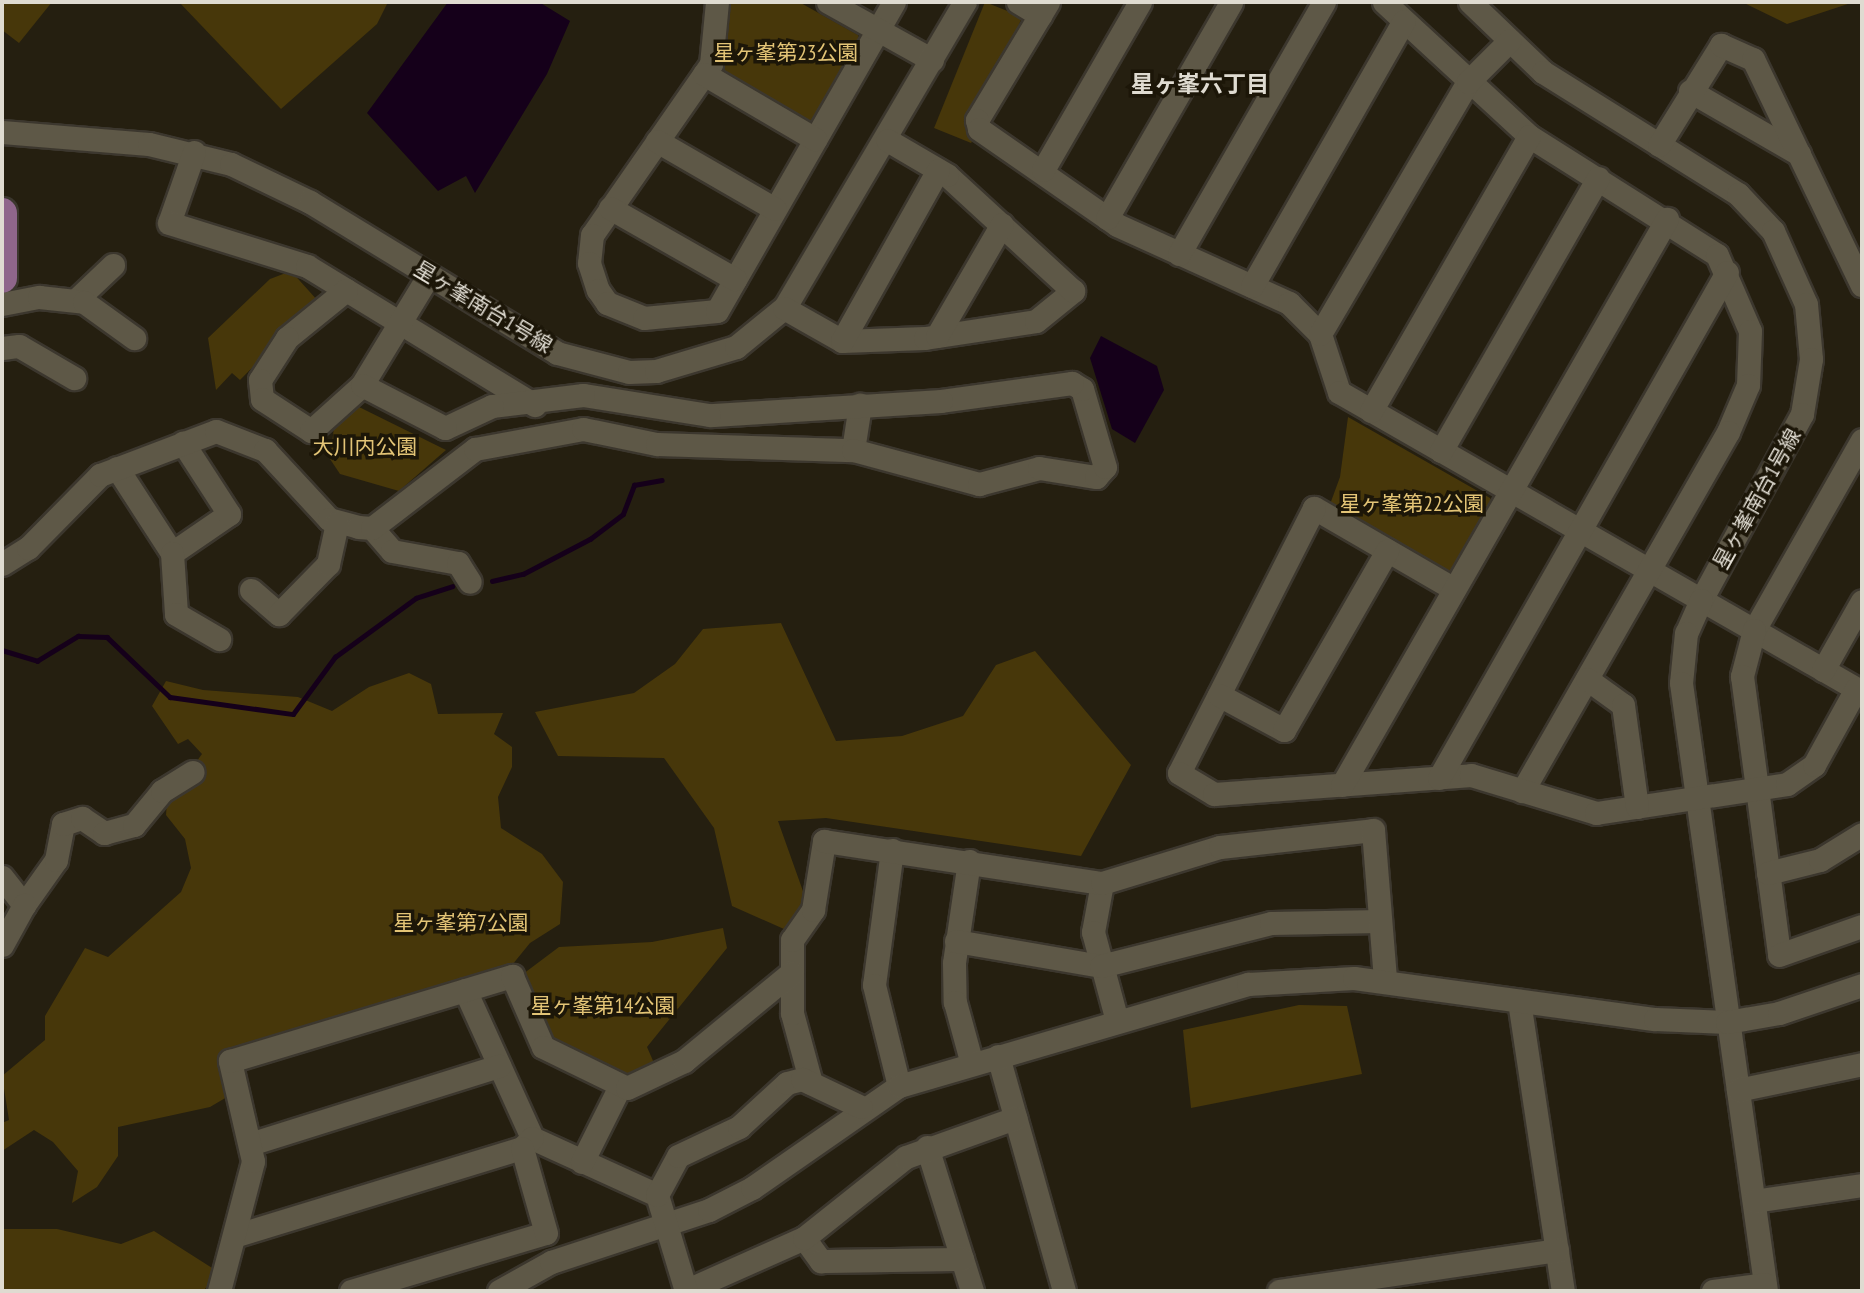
<!DOCTYPE html>
<meta charset="utf-8">
<style>
body{margin:0}
#map{position:relative;width:1864px;height:1293px;overflow:hidden;background:#251f10;font-family:"PT Sans Narrow","Noto Sans JP",sans-serif}
div>[style]{position:absolute}
[style*='--x']{left:calc(var(--x)*1px);top:calc(var(--y)*1px);width:calc(var(--w)*1px);rotate:calc(var(--a)*1deg)}
.green>*{inset:0;background:#47370a;transform-origin:0 0}
.water>*{inset:0;background:#15001a}
.stream>*{height:4.5px;margin:-2.25px;padding:0 2.25px;transform-origin:2.25px;border-radius:2.25px;background:#15001a}
.roads{filter:drop-shadow(2px 0 #3c372e) drop-shadow(-2px 0 #3c372e) drop-shadow(0 2px #3c372e) drop-shadow(0 -2px #3c372e)}
.minor>*{height:23px;margin:-11.5px;padding:0 11.5px;transform-origin:11.5px;border-radius:11.5px;background:#5e5847}
.major>*{height:30px;margin:-15px;padding:0 15px;transform-origin:15px;border-radius:15px;background:#8f668b}
span{translate:-50% -50%;white-space:nowrap;text-align:center;line-height:1.15;-webkit-text-stroke:7px #1c1608;paint-order:stroke}
.park-label{font-size:21px;color:#e3c476}
.street-label{font-size:21px;color:#dfdbd1}
.neighbourhood-label{font-size:23px;color:#dfdbd1;font-weight:700}
.frame{position:absolute;inset:0;border:4px solid #dfdbd1;pointer-events:none}
</style>
<div id="map">
<div class="green">
<i style="clip-path:polygon(2px 2px,52px 2px,19px 43px,2px 30px)"></i>
<i style="clip-path:polygon(179px 2px,388px 2px,377px 24px,281px 109px)"></i>
<i style="clip-path:polygon(725px 2px,799px 2px,858px 35px,861px 43px,817px 123px,808px 125px,719px 75px)"></i>
<i style="left:985px;top:2px;width:40px;height:136px;rotate:22deg"></i>
<i style="clip-path:polygon(1742px 2px,1854px 2px,1787px 24px)"></i>
<i style="clip-path:polygon(291px 271px,318px 301px,240px 380px,232px 373px,216px 390px,208px 338px,270px 279px)"></i>
<i style="clip-path:polygon(357px 406px,446px 450px,399px 491px,340px 474px,330px 459px,334px 427px)"></i>
<i style="clip-path:polygon(1348px 417px,1490px 498px,1493px 505px,1454px 573px,1445px 574px,1329px 507px,1340px 477px)"></i>
<i style="clip-path:polygon(781px 623px,836px 741px,902px 736px,963px 716px,996px 665px,1035px 651px,1131px 765px,1081px 856px,826px 818px,778px 821px,804px 894px,793px 933px,732px 906px,714px 828px,664px 758px,558px 756px,535px 712px,634px 693px,675px 664px,703px 629px)"></i>
<i style="clip-path:polygon(409px 673px,431px 684px,438px 714px,503px 713px,494px 734px,512px 747px,512px 767px,498px 797px,501px 828px,542px 854px,563px 882px,560px 924px,530px 943px,508px 970px,222px 1058px,227px 1097px,210px 1107px,118px 1127px,118px 1156px,97px 1187px,72px 1203px,78px 1171px,53px 1142px,34px 1130px,2px 1151px,2px 1123px,9px 1120px,2px 1076px,45px 1040px,45px 1016px,85px 948px,108px 957px,181px 892px,191px 868px,185px 839px,166px 815px,167px 802px,202px 754px,188px 739px,178px 744px,152px 706px,166px 681px,203px 690px,298px 697px,332px 711px,369px 687px)"></i>
<i style="clip-path:polygon(723px 928px,727px 948px,647px 1047px,654px 1063px,622px 1081px,550px 1042px,519px 977px,559px 947px,652px 942px)"></i>
<i style="clip-path:polygon(1299px 1005px,1347px 1006px,1362px 1074px,1191px 1108px,1183px 1030px)"></i>
<i style="clip-path:polygon(2px 1229px,57px 1229px,121px 1244px,154px 1231px,220px 1273px,203px 1291px,2px 1291px)"></i>
</div>
<div class="water">
<i style="clip-path:polygon(448px 2px,539px 2px,570px 21px,547px 74px,475px 193px,466px 176px,438px 191px,367px 113px)"></i>
<i style="clip-path:polygon(1101px 336px,1157px 366px,1164px 390px,1135px 443px,1112px 429px,1090px 358px)"></i>
</div>
<div class="stream">
<i style="--x:492;--y:581;--w:32;--a:-13"></i>
<i style="--x:523;--y:574;--w:76;--a:-27.6"></i>
<i style="--x:590;--y:539;--w:41;--a:-37.1"></i>
<i style="--x:623;--y:514;--w:31;--a:-69"></i>
<i style="--x:634;--y:485;--w:28;--a:-10"></i>
<i style="--x:2;--y:650;--w:37;--a:17"></i>
<i style="--x:37;--y:661;--w:48;--a:-31.4"></i>
<i style="--x:78;--y:636;--w:29;--a:2"></i>
<i style="--x:107;--y:637;--w:87;--a:43.6"></i>
<i style="--x:170;--y:697;--w:124;--a:7.9"></i>
<i style="--x:293;--y:714;--w:71;--a:-53.6"></i>
<i style="--x:335;--y:657;--w:100;--a:-36.1"></i>
<i style="--x:416;--y:598;--w:38;--a:-18"></i>
</div>
<div class="roads">
<div class="minor">
<i style="--x:717;--y:2;--w:62;--a:95.5"></i>
<i style="--x:711;--y:64;--w:208;--a:124.8"></i>
<i style="--x:592;--y:235;--w:28;--a:96"></i>
<i style="--x:589;--y:263;--w:28;--a:72"></i>
<i style="--x:598;--y:290;--w:16;--a:55"></i>
<i style="--x:607;--y:303;--w:40;--a:22"></i>
<i style="--x:644;--y:318;--w:73;--a:-5.5"></i>
<i style="--x:717;--y:311;--w:356;--a:-60.2"></i>
<i style="--x:828;--y:2;--w:119;--a:29.1"></i>
<i style="--x:1018;--y:2;--w:26;--a:31"></i>
<i style="--x:1048;--y:2;--w:138;--a:121"></i>
<i style="--x:977;--y:120;--w:9;--a:77"></i>
<i style="--x:979;--y:129;--w:168;--a:34.8"></i>
<i style="--x:1117;--y:225;--w:189;--a:24.4"></i>
<i style="--x:1289;--y:303;--w:44;--a:45"></i>
<i style="--x:1320;--y:334;--w:61;--a:71.9"></i>
<i style="--x:1339;--y:392;--w:603;--a:29.84"></i>
<i style="--x:1384;--y:2;--w:197;--a:42.7"></i>
<i style="--x:1529;--y:136;--w:222;--a:32.3"></i>
<i style="--x:1717;--y:255;--w:83;--a:66.5"></i>
<i style="--x:1750;--y:331;--w:54;--a:92.1"></i>
<i style="--x:1748;--y:385;--w:51;--a:113.1"></i>
<i style="--x:1728;--y:432;--w:414;--a:119.8"></i>
<i style="--x:1470;--y:2;--w:101;--a:43.8"></i>
<i style="--x:1543;--y:72;--w:230;--a:32"></i>
<i style="--x:1738;--y:194;--w:51;--a:46.6"></i>
<i style="--x:1773;--y:231;--w:80;--a:65.7"></i>
<i style="--x:1806;--y:304;--w:55;--a:84.8"></i>
<i style="--x:1811;--y:359;--w:56;--a:99.3"></i>
<i style="--x:1802;--y:414;--w:212;--a:118.5"></i>
<i style="--x:1701;--y:600;--w:36;--a:114"></i>
<i style="--x:1686;--y:633;--w:50;--a:95.7"></i>
<i style="--x:1681;--y:683;--w:614;--a:82.04"></i>
<i style="--x:704;--y:74;--w:129;--a:30.4"></i>
<i style="--x:1690;--y:91;--w:126;--a:30"></i>
<i style="--x:2;--y:132;--w:147;--a:4.7"></i>
<i style="--x:149;--y:144;--w:84;--a:13.7"></i>
<i style="--x:231;--y:164;--w:88;--a:25.7"></i>
<i style="--x:310;--y:202;--w:289;--a:31.4"></i>
<i style="--x:557;--y:353;--w:74;--a:14.8"></i>
<i style="--x:629;--y:372;--w:27;--a:-2"></i>
<i style="--x:656;--y:371;--w:84;--a:-16.7"></i>
<i style="--x:736;--y:347;--w:63;--a:-39.2"></i>
<i style="--x:785;--y:307;--w:354;--a:-59.5"></i>
<i style="--x:657;--y:141;--w:136;--a:30"></i>
<i style="--x:1659;--y:145;--w:118;--a:-58.2"></i>
<i style="--x:1721;--y:45;--w:35;--a:24"></i>
<i style="--x:1753;--y:59;--w:251;--a:64.3"></i>
<i style="--x:194;--y:152;--w:75;--a:109.4"></i>
<i style="--x:169;--y:223;--w:145;--a:17.3"></i>
<i style="--x:307;--y:266;--w:267;--a:31.4"></i>
<i style="--x:1043;--y:170;--w:194;--a:-60"></i>
<i style="--x:610;--y:208;--w:144;--a:29.6"></i>
<i style="--x:1107;--y:218;--w:249;--a:-60.1"></i>
<i style="--x:1179;--y:254;--w:291;--a:-60.1"></i>
<i style="--x:1252;--y:286;--w:305;--a:-60.2"></i>
<i style="--x:346;--y:290;--w:76;--a:140.9"></i>
<i style="--x:287;--y:338;--w:50;--a:122.7"></i>
<i style="--x:260;--y:380;--w:19;--a:84"></i>
<i style="--x:262;--y:399;--w:59;--a:33.1"></i>
<i style="--x:311;--y:431;--w:69;--a:-42"></i>
<i style="--x:362;--y:385;--w:129;--a:-58.7"></i>
<i style="--x:76;--y:300;--w:51;--a:-43.4"></i>
<i style="--x:2;--y:304;--w:38;--a:-11"></i>
<i style="--x:39;--y:297;--w:45;--a:6.3"></i>
<i style="--x:84;--y:302;--w:62;--a:35.8"></i>
<i style="--x:784;--y:308;--w:67;--a:29.6"></i>
<i style="--x:842;--y:341;--w:83;--a:-2.1"></i>
<i style="--x:925;--y:338;--w:112;--a:-8.7"></i>
<i style="--x:1036;--y:321;--w:48;--a:-39"></i>
<i style="--x:1073;--y:291;--w:171;--a:-137.4"></i>
<i style="--x:947;--y:175;--w:69;--a:-149.7"></i>
<i style="--x:1320;--y:334;--w:292;--a:-59.6"></i>
<i style="--x:1468;--y:82;--w:59;--a:-45"></i>
<i style="--x:937;--y:336;--w:129;--a:-59.9"></i>
<i style="--x:842;--y:341;--w:196;--a:-60.7"></i>
<i style="--x:2;--y:348;--w:17;--a:-7"></i>
<i style="--x:19;--y:346;--w:64;--a:30.2"></i>
<i style="--x:1371;--y:411;--w:317;--a:-60.1"></i>
<i style="--x:1862;--y:440;--w:219;--a:119.6"></i>
<i style="--x:1754;--y:630;--w:48;--a:104.6"></i>
<i style="--x:1742;--y:676;--w:281;--a:82.4"></i>
<i style="--x:1779;--y:955;--w:88;--a:-19.3"></i>
<i style="--x:853;--y:450;--w:46;--a:-81.2"></i>
<i style="--x:1441;--y:451;--w:315;--a:-60.1"></i>
<i style="--x:117;--y:468;--w:101;--a:57.1"></i>
<i style="--x:172;--y:553;--w:69;--a:-34.4"></i>
<i style="--x:229;--y:514;--w:85;--a:-122.9"></i>
<i style="--x:372;--y:528;--w:30;--a:49"></i>
<i style="--x:392;--y:551;--w:67;--a:10.3"></i>
<i style="--x:458;--y:563;--w:22;--a:58"></i>
<i style="--x:172;--y:553;--w:61;--a:86.2"></i>
<i style="--x:176;--y:614;--w:50;--a:30.2"></i>
<i style="--x:2;--y:564;--w:31;--a:-32"></i>
<i style="--x:28;--y:548;--w:103;--a:-45.4"></i>
<i style="--x:100;--y:475;--w:124;--a:-20.8"></i>
<i style="--x:216;--y:431;--w:53;--a:21.2"></i>
<i style="--x:265;--y:450;--w:94;--a:47.2"></i>
<i style="--x:329;--y:519;--w:30;--a:15"></i>
<i style="--x:358;--y:527;--w:14;--a:4"></i>
<i style="--x:372;--y:528;--w:130;--a:-37.5"></i>
<i style="--x:475;--y:449;--w:110;--a:-10.5"></i>
<i style="--x:583;--y:429;--w:76;--a:11.5"></i>
<i style="--x:657;--y:444;--w:196;--a:1.8"></i>
<i style="--x:853;--y:450;--w:131;--a:15.1"></i>
<i style="--x:979;--y:484;--w:62;--a:-14.9"></i>
<i style="--x:1039;--y:468;--w:58;--a:9"></i>
<i style="--x:1096;--y:477;--w:13;--a:-48"></i>
<i style="--x:1105;--y:467;--w:81;--a:-106.4"></i>
<i style="--x:1082;--y:389;--w:12;--a:-149"></i>
<i style="--x:1072;--y:383;--w:132;--a:172.2"></i>
<i style="--x:941;--y:401;--w:232;--a:176.5"></i>
<i style="--x:709;--y:415;--w:128;--a:-171"></i>
<i style="--x:583;--y:395;--w:92;--a:173.1"></i>
<i style="--x:492;--y:406;--w:52;--a:154.9"></i>
<i style="--x:445;--y:428;--w:93;--a:-152.6"></i>
<i style="--x:1454;--y:589;--w:162;--a:-149.9"></i>
<i style="--x:1314;--y:508;--w:297;--a:117"></i>
<i style="--x:1179;--y:773;--w:41;--a:31"></i>
<i style="--x:1214;--y:794;--w:258;--a:-4.2"></i>
<i style="--x:1471;--y:775;--w:131;--a:16.9"></i>
<i style="--x:1596;--y:813;--w:193;--a:-8.6"></i>
<i style="--x:1787;--y:784;--w:33;--a:-35"></i>
<i style="--x:1814;--y:765;--w:87;--a:-61.1"></i>
<i style="--x:251;--y:590;--w:37;--a:41"></i>
<i style="--x:279;--y:614;--w:70;--a:-45.6"></i>
<i style="--x:328;--y:564;--w:42;--a:-77.6"></i>
<i style="--x:1823;--y:670;--w:79;--a:-60.5"></i>
<i style="--x:1587;--y:679;--w:44;--a:35.8"></i>
<i style="--x:1623;--y:705;--w:103;--a:82.2"></i>
<i style="--x:1219;--y:695;--w:74;--a:28.3"></i>
<i style="--x:1284;--y:730;--w:207;--a:-60.1"></i>
<i style="--x:1439;--y:778;--w:582;--a:-60.35"></i>
<i style="--x:1342;--y:785;--w:653;--a:-60.14"></i>
<i style="--x:892;--y:850;--w:136;--a:97.6"></i>
<i style="--x:874;--y:985;--w:104;--a:76.1"></i>
<i style="--x:969;--y:861;--w:103;--a:98.4"></i>
<i style="--x:954;--y:963;--w:39;--a:89"></i>
<i style="--x:955;--y:1002;--w:64;--a:74.7"></i>
<i style="--x:1768;--y:873;--w:54;--a:-14"></i>
<i style="--x:1820;--y:860;--w:49;--a:-31.8"></i>
<i style="--x:2;--y:877;--w:36;--a:52"></i>
<i style="--x:24;--y:905;--w:55;--a:-54.6"></i>
<i style="--x:56;--y:860;--w:37;--a:-79"></i>
<i style="--x:63;--y:824;--w:20;--a:-18"></i>
<i style="--x:82;--y:818;--w:27;--a:34"></i>
<i style="--x:104;--y:833;--w:31;--a:-15"></i>
<i style="--x:134;--y:825;--w:44;--a:-50.5"></i>
<i style="--x:162;--y:791;--w:36;--a:-32"></i>
<i style="--x:1102;--y:883;--w:50;--a:100.4"></i>
<i style="--x:1093;--y:932;--w:92;--a:74.9"></i>
<i style="--x:956;--y:941;--w:147;--a:9.8"></i>
<i style="--x:1101;--y:966;--w:175;--a:-14.2"></i>
<i style="--x:1271;--y:923;--w:109;--a:-1.1"></i>
<i style="--x:2;--y:945;--w:46;--a:-61.2"></i>
<i style="--x:465;--y:990;--w:162;--a:65.6"></i>
<i style="--x:532;--y:1138;--w:137;--a:24.5"></i>
<i style="--x:1519;--y:1001;--w:293;--a:81.4"></i>
<i style="--x:998;--y:1056;--w:244;--a:74.3"></i>
<i style="--x:811;--y:1083;--w:73;--a:-105.2"></i>
<i style="--x:792;--y:1013;--w:73;--a:-90"></i>
<i style="--x:792;--y:940;--w:37;--a:-55"></i>
<i style="--x:813;--y:910;--w:70;--a:-80.9"></i>
<i style="--x:824;--y:841;--w:281;--a:8.6"></i>
<i style="--x:1102;--y:883;--w:123;--a:-17"></i>
<i style="--x:1220;--y:847;--w:154;--a:-6.3"></i>
<i style="--x:1373;--y:830;--w:150;--a:85.4"></i>
<i style="--x:1738;--y:1090;--w:127;--a:-11.8"></i>
<i style="--x:253;--y:1143;--w:258;--a:-17.4"></i>
<i style="--x:927;--y:1147;--w:151;--a:72.6"></i>
<i style="--x:582;--y:1162;--w:83;--a:-63.4"></i>
<i style="--x:1754;--y:1201;--w:109;--a:-8.4"></i>
<i style="--x:237;--y:1235;--w:298;--a:-17"></i>
<i style="--x:522;--y:1148;--w:14;--a:-45"></i>
<i style="--x:804;--y:1238;--w:29;--a:54"></i>
<i style="--x:821;--y:1261;--w:141;--a:-0.8"></i>
<i style="--x:219;--y:1291;--w:134;--a:-75.3"></i>
<i style="--x:253;--y:1161;--w:103;--a:-103"></i>
<i style="--x:230;--y:1061;--w:295;--a:-16.8"></i>
<i style="--x:512;--y:976;--w:77;--a:66.4"></i>
<i style="--x:543;--y:1047;--w:93;--a:26"></i>
<i style="--x:627;--y:1088;--w:63;--a:-25.3"></i>
<i style="--x:684;--y:1061;--w:139;--a:-39.4"></i>
<i style="--x:351;--y:1291;--w:203;--a:-16.6"></i>
<i style="--x:546;--y:1233;--w:88;--a:-105.8"></i>
<i style="--x:499;--y:1291;--w:60;--a:-29.1"></i>
<i style="--x:551;--y:1262;--w:166;--a:-18.2"></i>
<i style="--x:709;--y:1210;--w:48;--a:-27.1"></i>
<i style="--x:752;--y:1188;--w:179;--a:-34.8"></i>
<i style="--x:899;--y:1086;--w:364;--a:-16.3"></i>
<i style="--x:1248;--y:984;--w:106;--a:-3.2"></i>
<i style="--x:1354;--y:978;--w:304;--a:7.8"></i>
<i style="--x:1655;--y:1019;--w:72;--a:2.4"></i>
<i style="--x:1727;--y:1022;--w:53;--a:-9.8"></i>
<i style="--x:1779;--y:1013;--w:88;--a:-18.6"></i>
<i style="--x:685;--y:1291;--w:130;--a:-24"></i>
<i style="--x:804;--y:1238;--w:130;--a:-38.5"></i>
<i style="--x:906;--y:1157;--w:116;--a:-19.7"></i>
<i style="--x:686;--y:1291;--w:100;--a:-106.8"></i>
<i style="--x:657;--y:1195;--w:44;--a:-61.7"></i>
<i style="--x:678;--y:1156;--w:68;--a:-25.4"></i>
<i style="--x:739;--y:1127;--w:65;--a:-42.5"></i>
<i style="--x:787;--y:1083;--w:16;--a:-15"></i>
<i style="--x:802;--y:1079;--w:65;--a:25.4"></i>
<i style="--x:1279;--y:1291;--w:281;--a:-8.4"></i>
<i style="--x:1713;--y:1291;--w:52;--a:-7.7"></i>
</div>
<div class="major">
<i style="--x:2;--y:213;--w:65;--a:90"></i>
</div>
</div>
<div class="park-label">
<span style="left:786px;top:53px">星ヶ峯第23公園</span>
<span style="left:365px;top:447px">大川内公園</span>
<span style="left:1412px;top:504px">星ヶ峯第22公園</span>
<span style="left:461px;top:923px">星ヶ峯第7公園</span>
<span style="left:603px;top:1006px">星ヶ峯第14公園</span>
</div>
<div class="street-label">
<span style="left:483px;top:307px;rotate:31deg">星ヶ峯南台1号線</span>
<span style="left:1757px;top:499px;rotate:-61deg">星ヶ峯南台1号線</span>
</div>
<div class="neighbourhood-label">
<span style="left:1200px;top:84px">星ヶ峯六丁目</span>
</div>
<div class="frame"></div>
</div>
